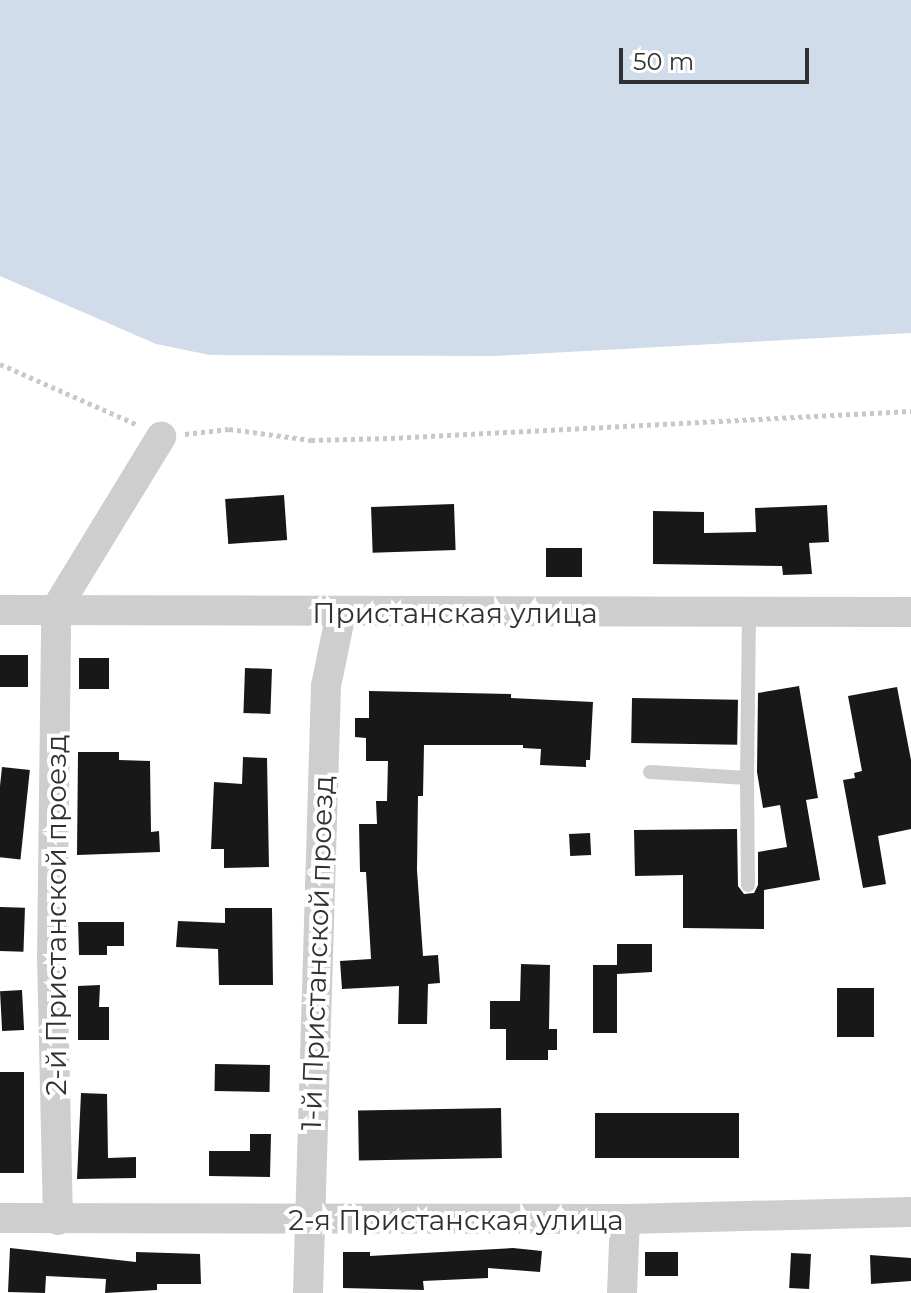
<!DOCTYPE html>
<meta charset="utf-8">
<style>
body{margin:0}
#map{position:relative;width:911px;height:1293px;overflow:hidden;background:#fff;font-family:Montserrat,sans-serif}
div>[style]{position:absolute}
[style*='--x']{left:calc(var(--x)*1px);top:calc(var(--y)*1px);width:calc(var(--w)*1px);rotate:calc(var(--a)*1deg)}
.water>*{inset:0;background:#d0dcea}
.building>*{inset:0;background:#181818;transform-origin:0 0}
.path>*{height:5px;margin-top:-2.5px;transform-origin:0;background:repeating-linear-gradient(90deg,#c8c8c8 0 4px,transparent 0 8px)}
.service>*{height:14px;margin:-7px;padding:0 7px;transform-origin:7px;border-radius:7px;background:#cecece}
.minor>*{height:30px;margin:-15px;padding:0 15px;transform-origin:15px;border-radius:15px;background:#cecece}
span{translate:-50% -50%;white-space:nowrap;text-align:center;line-height:1.15;-webkit-text-stroke:8px #fff;paint-order:stroke}
.street-label{font-size:28px;color:#313131}
.scale{position:absolute;left:619px;top:48px;width:190px;height:36px;box-sizing:border-box;border:4px solid #313131;border-top:0;padding-left:10px;font-size:24px;line-height:28px;white-space:nowrap;color:#313131;-webkit-text-stroke:6px #fff;paint-order:stroke}
</style>
<div id="map">
<div class="water">
<i style="clip-path:polygon(0 0,911px 0,911px 333px,495px 356px,210px 355px,156px 344px,0 276px)"></i>
</div>
<div class="building">
<i style="left:284px;top:495px;width:45px;height:59px;rotate:86deg"></i>
<i style="left:454px;top:504px;width:46px;height:83px;rotate:88deg"></i>
<i style="clip-path:polygon(827px 505px,829px 542px,809px 543px,812px 574px,783px 575px,782px 566px,653px 564px,653px 511px,704px 512px,704px 533px,756px 532px,755px 508px)"></i>
<i style="left:546px;top:548px;width:36px;height:29px"></i>
<i style="left:0;top:655px;width:28px;height:32px"></i>
<i style="left:79px;top:658px;width:30px;height:31px"></i>
<i style="left:245px;top:668px;width:27px;height:45px;rotate:2deg"></i>
<i style="clip-path:polygon(799px 686px,818px 798px,806px 800px,820px 880px,764px 890px,764px 929px,683px 928px,683px 875px,635px 876px,634px 830px,737px 829px,738px 886px,744px 894px,754px 893px,758px 885px,758px 852px,787px 847px,780px 805px,763px 808px,757px 772px,758px 693px)"></i>
<i style="clip-path:polygon(897px 687px,911px 760px,911px 829px,878px 836px,886px 884px,863px 888px,843px 780px,855px 778px,854px 773px,862px 771px,848px 696px)"></i>
<i style="clip-path:polygon(369px 691px,511px 694px,511px 698px,593px 702px,590px 760px,586px 760px,586px 767px,540px 765px,541px 749px,523px 748px,523px 745px,424px 745px,423px 796px,418px 796px,417px 870px,423px 956px,438px 955px,440px 983px,428px 984px,427px 1024px,398px 1024px,399px 986px,342px 989px,340px 961px,371px 959px,366px 872px,360px 872px,359px 824px,377px 824px,376px 801px,387px 801px,388px 761px,366px 761px,366px 738px,355px 737px,355px 718px,369px 718px)"></i>
<i style="left:632px;top:698px;width:106px;height:45px;rotate:1deg"></i>
<i style="clip-path:polygon(78px 752px,119px 752px,119px 760px,150px 761px,151px 832px,159px 831px,160px 852px,77px 855px)"></i>
<i style="clip-path:polygon(243px 757px,267px 758px,269px 867px,224px 868px,224px 849px,211px 849px,214px 782px,242px 784px)"></i>
<i style="left:2px;top:767px;width:28px;height:90px;rotate:6deg"></i>
<i style="left:590px;top:833px;width:22px;height:21px;rotate:87deg"></i>
<i style="left:0;top:907px;width:25px;height:44px;rotate:2deg"></i>
<i style="clip-path:polygon(225px 908px,272px 908px,273px 985px,219px 985px,218px 949px,176px 947px,178px 921px,225px 923px)"></i>
<i style="clip-path:polygon(78px 922px,124px 922px,124px 946px,107px 946px,107px 955px,79px 955px)"></i>
<i style="clip-path:polygon(617px 944px,652px 944px,652px 972px,617px 974px,617px 1033px,593px 1033px,593px 965px,617px 965px,617px 972px)"></i>
<i style="clip-path:polygon(521px 964px,550px 965px,549px 1029px,557px 1029px,557px 1050px,548px 1050px,548px 1060px,506px 1060px,506px 1029px,490px 1029px,490px 1001px,520px 1001px)"></i>
<i style="clip-path:polygon(100px 985px,99px 1007px,109px 1007px,109px 1040px,78px 1040px,78px 986px)"></i>
<i style="left:837px;top:988px;width:37px;height:49px"></i>
<i style="left:22px;top:990px;width:40px;height:22px;rotate:87deg"></i>
<i style="left:215px;top:1064px;width:55px;height:27px;rotate:1deg"></i>
<i style="left:0;top:1072px;width:24px;height:101px"></i>
<i style="clip-path:polygon(81px 1093px,107px 1094px,108px 1158px,136px 1157px,136px 1178px,77px 1179px)"></i>
<i style="left:501px;top:1108px;width:50px;height:143px;rotate:89deg"></i>
<i style="left:739px;top:1113px;width:45px;height:144px;rotate:90deg"></i>
<i style="clip-path:polygon(250px 1134px,271px 1134px,270px 1177px,209px 1176px,209px 1151px,250px 1151px)"></i>
<i style="clip-path:polygon(10px 1248px,136px 1262px,136px 1252px,200px 1254px,201px 1284px,157px 1284px,157px 1290px,105px 1293px,106px 1279px,46px 1276px,45px 1293px,8px 1292px)"></i>
<i style="clip-path:polygon(513px 1248px,542px 1251px,540px 1272px,488px 1268px,488px 1278px,423px 1281px,424px 1290px,343px 1288px,343px 1252px,370px 1252px,370px 1256px)"></i>
<i style="left:645px;top:1252px;width:33px;height:24px"></i>
<i style="left:791px;top:1253px;width:20px;height:35px;rotate:3deg"></i>
<i style="clip-path:polygon(870px 1255px,911px 1258px,911px 1281px,871px 1284px)"></i>
</div>
<div class="path">
<i style="--x:0;--y:364;--w:151;--a:23.8"></i>
<i style="--x:185;--y:434;--w:44;--a:-6.5"></i>
<i style="--x:229;--y:429;--w:83;--a:7.6"></i>
<i style="--x:311;--y:440;--w:80;--a:-1.4"></i>
<i style="--x:391;--y:438;--w:521;--a:-2.97"></i>
</div>
<div class="service">
<i style="--x:650;--y:772;--w:97;--a:3.5"></i>
<i style="--x:747;--y:778;--w:166;--a:-89.3"></i>
<i style="--x:747;--y:778;--w:107;--a:89.5"></i>
</div>
<div class="minor">
<i style="--x:0;--y:610;--w:911;--a:0.13"></i>
<i style="--x:0;--y:1218;--w:625;--a:0.09"></i>
<i style="--x:625;--y:1219;--w:286;--a:-1.4"></i>
<i style="--x:58;--y:1220;--w:260;--a:-91.3"></i>
<i style="--x:52;--y:960;--w:351;--a:-89.3"></i>
<i style="--x:56;--y:609;--w:202;--a:-58.6"></i>
<i style="--x:308;--y:1293;--w:607;--a:-88.3"></i>
<i style="--x:326;--y:686;--w:75;--a:-78.4"></i>
<i style="--x:622;--y:1293;--w:74;--a:-87.7"></i>
</div>
<div class="street-label">
<span style="left:455px;top:613px">Пристанская улица</span>
<span style="left:56px;top:915px;rotate:-90deg">2-й Пристанской проезд</span>
<span style="left:317px;top:953px;rotate:-88deg">1-й Пристанской проезд</span>
<span style="left:456px;top:1220px">2-я Пристанская улица</span>
</div>
<div class="scale">50 m</div>
</div>
